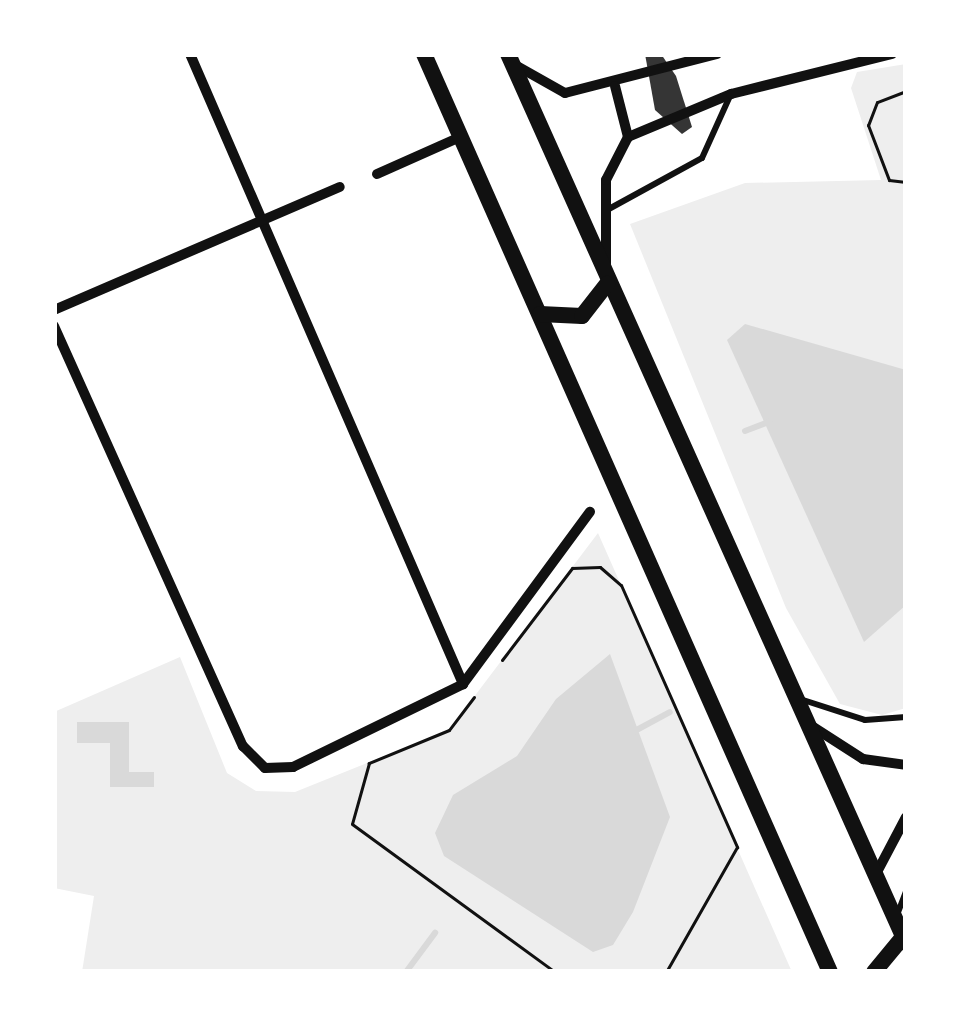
<!DOCTYPE html>
<style>
body{margin:0}
#map{position:relative;width:960px;height:1026px;overflow:hidden;background:#fff;font-family:Cabin,sans-serif}
div>[style]{position:absolute}
[style*='--x']{left:calc(var(--x)*1px);top:calc(var(--y)*1px);width:calc(var(--w)*1px);rotate:calc(var(--a)*1deg)}
.green>*{inset:0;background:#eee}
.water>*{inset:0;background:#d9d9d9}
.stream>*{height:6px;margin:-3px;padding:0 3px;transform-origin:3px;border-radius:3px;background:#d9d9d9}
.building>*{inset:0;background:#353535}
.path>*{height:3px;margin:-1.5px;padding:0 1.5px;transform-origin:1.5px;border-radius:1.5px;background:#111}
.service>*{height:6px;margin:-3px;padding:0 3px;transform-origin:3px;border-radius:3px;background:#111}
.minor>*{height:10px;margin:-5px;padding:0 5px;transform-origin:5px;border-radius:5px;background:#111}
.primary>*{height:16px;margin:-8px;padding:0 8px;transform-origin:8px;border-radius:8px;background:#111}
span{translate:-50% -50%;white-space:nowrap;text-align:center;line-height:1.15;-webkit-text-stroke:10px #fff;paint-order:stroke}
.frame{position:absolute;inset:0;border:57px solid #fff;pointer-events:none}
</style>
<div id="map">
<div class="green">
<i style="clip-path:polygon(906px 64px,906px 708px,882px 715px,840px 704px,786px 608px,630px 224px,745px 183px,881px 180px,851px 88px,857px 72px)"></i>
<i style="clip-path:polygon(598px 533px,792px 972px,82px 972px,94px 896px,54px 888px,54px 712px,180px 657px,227px 773px,256px 791px,295px 792px,449px 730px)"></i>
</div>
<div class="water">
<i style="clip-path:polygon(745px 324px,906px 370px,906px 605px,864px 642px,727px 340px)"></i>
<i style="clip-path:polygon(610px 654px,670px 817px,633px 912px,613px 945px,593px 952px,444px 856px,435px 833px,453px 795px,517px 756px,556px 699px)"></i>
<i style="clip-path:polygon(77px 722px,129px 722px,129px 772px,154px 772px,154px 787px,110px 787px,110px 743px,77px 743px)"></i>
</div>
<div class="stream">
<i style="--x:745;--y:431;--w:26;--a:-21"></i>
<i style="--x:631;--y:733;--w:44;--a:-28.3"></i>
<i style="--x:406;--y:972;--w:49;--a:-53.4"></i>
</div>
<div class="building">
<i style="clip-path:polygon(645px 54px,661px 54px,676px 76px,692px 127px,682px 134px,655px 110px)"></i>
</div>
<div class="path">
<i style="--x:906;--y:91;--w:31;--a:159"></i>
<i style="--x:877;--y:102;--w:25;--a:111"></i>
<i style="--x:868;--y:125;--w:59;--a:69.1"></i>
<i style="--x:889;--y:180;--w:17;--a:7"></i>
<i style="--x:502;--y:660;--w:116;--a:-52.7"></i>
<i style="--x:572;--y:568;--w:28;--a:-2"></i>
<i style="--x:600;--y:567;--w:28;--a:41"></i>
<i style="--x:621;--y:585;--w:287;--a:66.1"></i>
<i style="--x:737;--y:847;--w:144;--a:119.6"></i>
<i style="--x:474;--y:697;--w:41;--a:127.1"></i>
<i style="--x:449;--y:730;--w:87;--a:157.6"></i>
<i style="--x:369;--y:763;--w:63;--a:105.6"></i>
<i style="--x:352;--y:824;--w:251;--a:36.1"></i>
</div>
<div class="service">
<i style="--x:607;--y:210;--w:108;--a:-28.7"></i>
<i style="--x:702;--y:158;--w:68;--a:-65.7"></i>
<i style="--x:800;--y:699;--w:68;--a:17.9"></i>
<i style="--x:865;--y:720;--w:41;--a:-4.2"></i>
<i style="--x:897;--y:915;--w:25;--a:-69"></i>
</div>
<div class="minor">
<i style="--x:190;--y:54;--w:687;--a:66.57"></i>
<i style="--x:517;--y:66;--w:55;--a:29.4"></i>
<i style="--x:565;--y:93;--w:157;--a:-14.4"></i>
<i style="--x:615;--y:86;--w:53;--a:75.7"></i>
<i style="--x:377;--y:174;--w:91;--a:-24"></i>
<i style="--x:606;--y:264;--w:84;--a:-90"></i>
<i style="--x:606;--y:180;--w:48;--a:-62.9"></i>
<i style="--x:628;--y:137;--w:112;--a:-22.7"></i>
<i style="--x:731;--y:94;--w:166;--a:-14"></i>
<i style="--x:54;--y:310;--w:311;--a:-23.3"></i>
<i style="--x:54;--y:326;--w:461;--a:65.8"></i>
<i style="--x:243;--y:746;--w:31;--a:45"></i>
<i style="--x:265;--y:768;--w:28;--a:-2"></i>
<i style="--x:293;--y:767;--w:189;--a:-26"></i>
<i style="--x:463;--y:684;--w:214;--a:-53.6"></i>
<i style="--x:807;--y:723;--w:67;--a:32.7"></i>
<i style="--x:863;--y:759;--w:43;--a:7.9"></i>
<i style="--x:876;--y:874;--w:64;--a:-62.2"></i>
</div>
<div class="primary">
<i style="--x:424;--y:54;--w:1004;--a:66.14"></i>
<i style="--x:508;--y:54;--w:974;--a:65.88"></i>
<i style="--x:540;--y:314;--w:42;--a:2.7"></i>
<i style="--x:582;--y:316;--w:41;--a:-52"></i>
<i style="--x:874;--y:972;--w:45;--a:-50.4"></i>
</div>
<div class="frame"></div>
</div>
